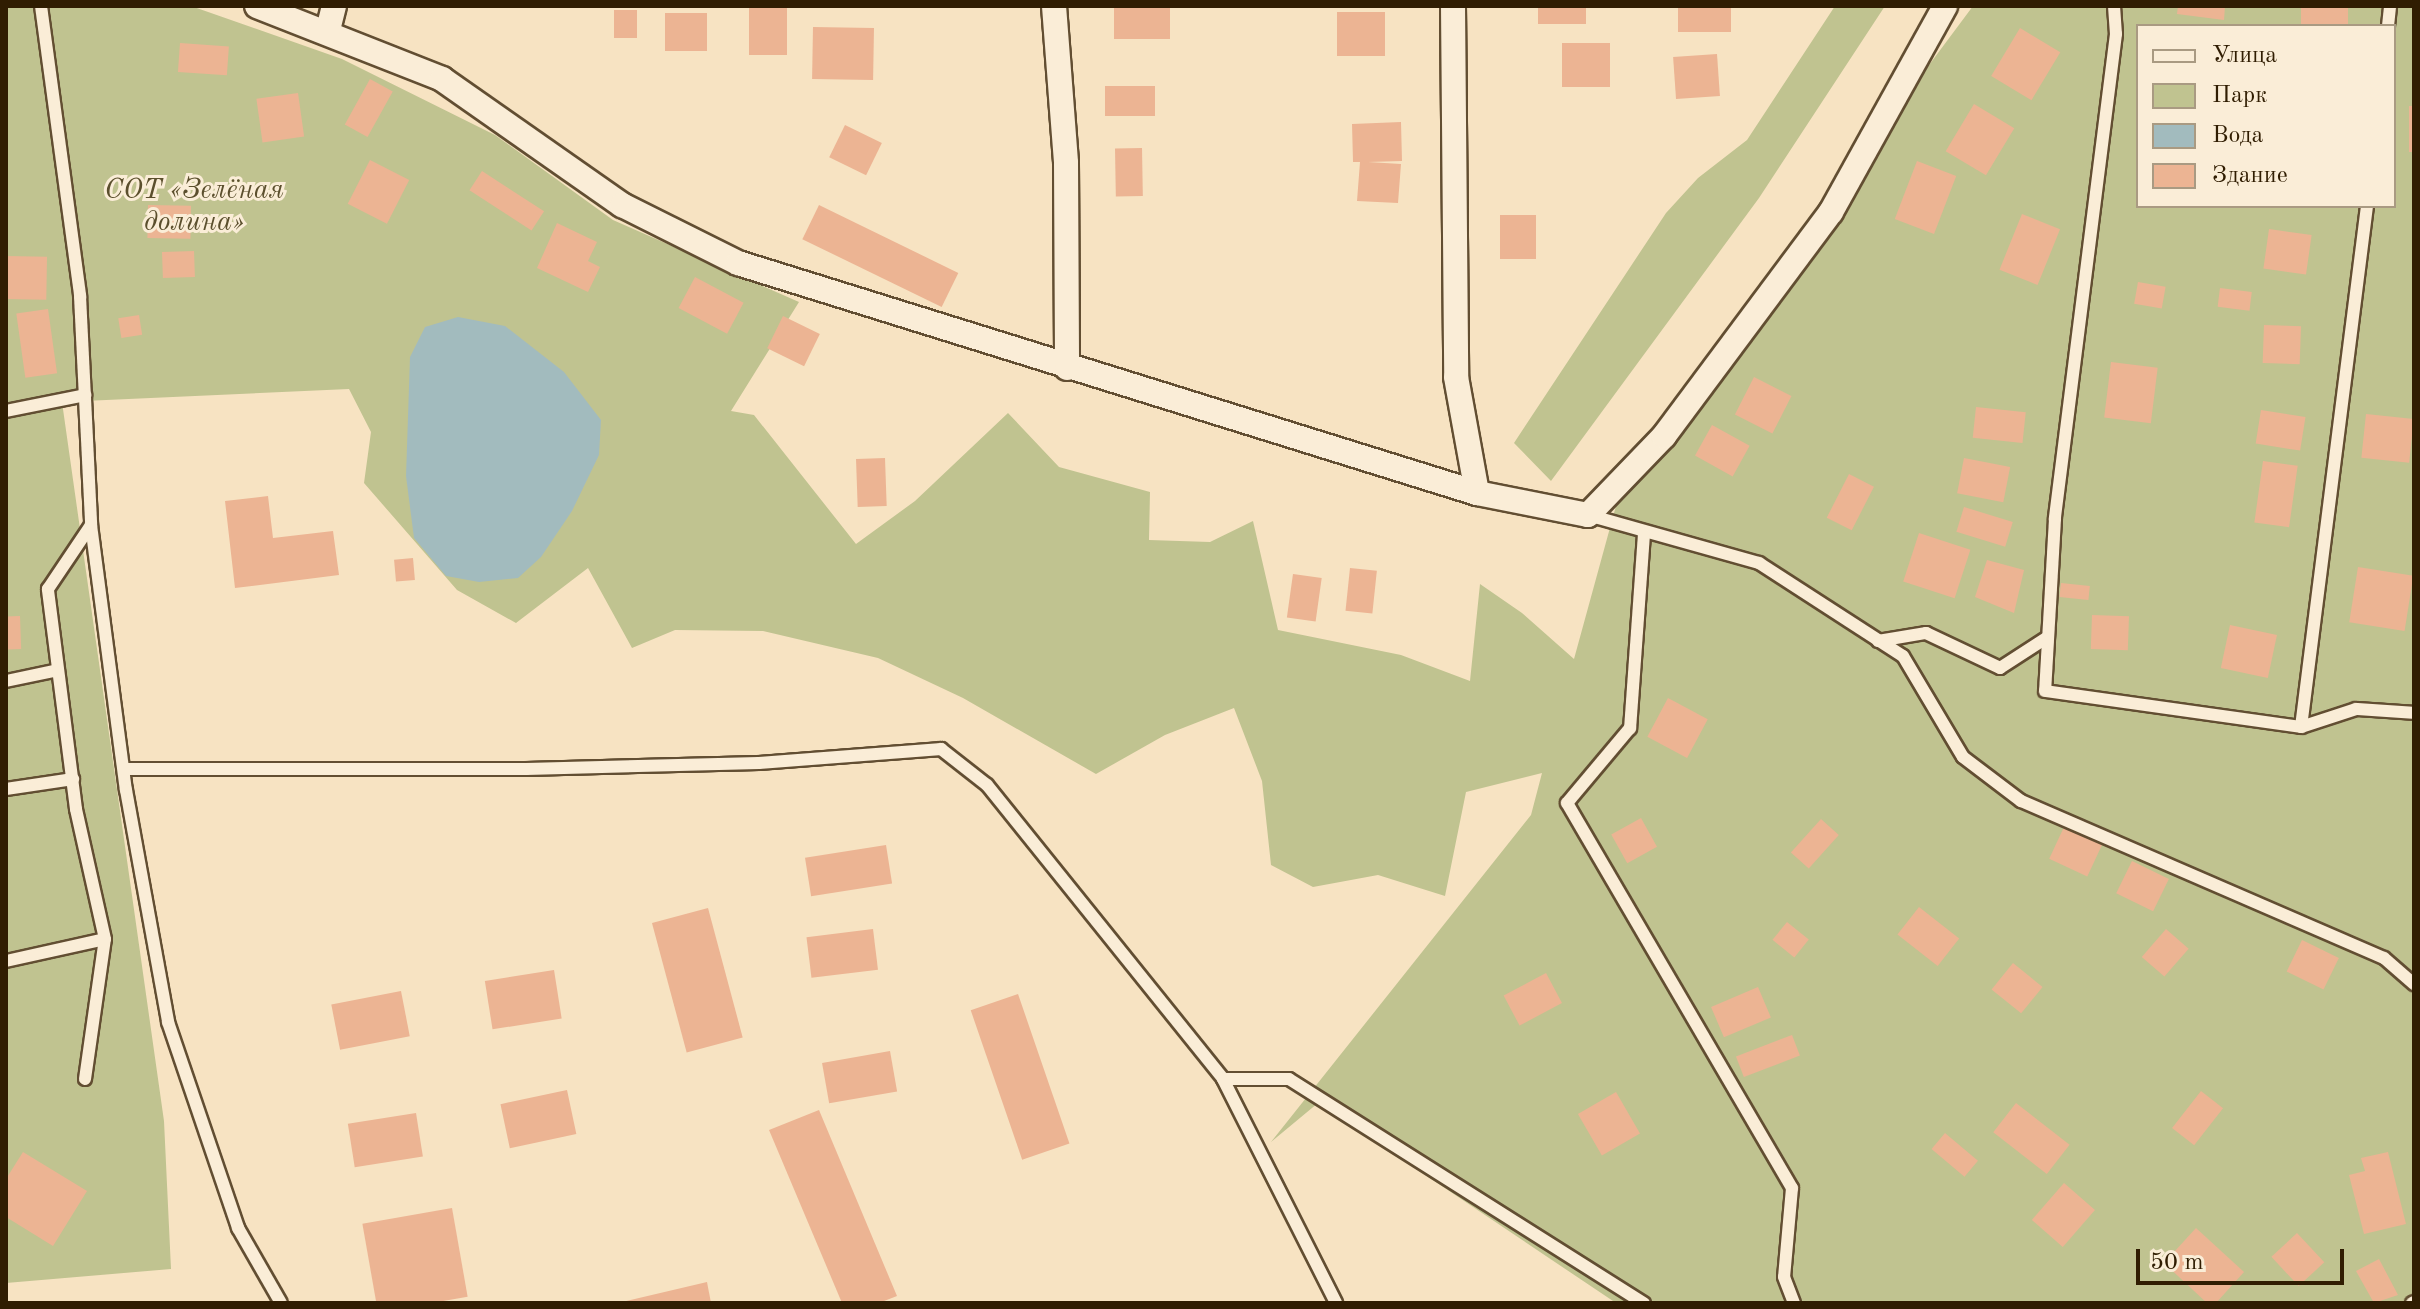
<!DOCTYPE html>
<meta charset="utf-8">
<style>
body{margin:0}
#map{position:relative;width:2420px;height:1309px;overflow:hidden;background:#f7e3c2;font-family:"Old Standard TT",serif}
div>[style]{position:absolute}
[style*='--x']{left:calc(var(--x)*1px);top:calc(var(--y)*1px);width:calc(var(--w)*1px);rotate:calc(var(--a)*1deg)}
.green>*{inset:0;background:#c0c390}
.water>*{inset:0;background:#a2bbbe}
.building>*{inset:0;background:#ecb493;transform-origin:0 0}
.roads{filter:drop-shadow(2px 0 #624e32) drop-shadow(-2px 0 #624e32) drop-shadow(0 2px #624e32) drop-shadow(0 -2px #624e32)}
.lane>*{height:12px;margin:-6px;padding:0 6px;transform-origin:6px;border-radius:6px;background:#faedd7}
.street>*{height:24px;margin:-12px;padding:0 12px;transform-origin:12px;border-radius:12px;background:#faedd7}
span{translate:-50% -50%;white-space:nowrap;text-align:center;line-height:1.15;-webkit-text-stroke:6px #faedd7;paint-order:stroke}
.park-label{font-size:28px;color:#5b4f2d;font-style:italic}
.frame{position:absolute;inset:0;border:8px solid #301d02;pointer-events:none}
.legend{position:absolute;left:2136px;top:24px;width:260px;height:184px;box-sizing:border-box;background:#faedd7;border:2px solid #a99a82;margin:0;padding:10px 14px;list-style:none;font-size:24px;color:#301d02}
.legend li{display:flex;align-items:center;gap:16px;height:40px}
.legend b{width:40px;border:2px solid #a99a82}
.scale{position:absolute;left:2136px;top:1249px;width:208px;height:36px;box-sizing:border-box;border:4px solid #301d02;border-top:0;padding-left:10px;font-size:24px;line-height:28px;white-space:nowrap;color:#301d02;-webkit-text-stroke:6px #faedd7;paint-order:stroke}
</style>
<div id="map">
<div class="green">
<i style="clip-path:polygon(evenodd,6px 6px,191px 6px,342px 59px,495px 135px,613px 220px,799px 302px,731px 411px,754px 415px,856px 544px,915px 501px,1008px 413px,1059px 467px,1150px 492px,1149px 540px,1210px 542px,1253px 521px,1278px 630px,1401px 655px,1470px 681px,1480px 584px,1522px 613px,1574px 659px,1625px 473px,1973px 6px,2414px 6px,2414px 1303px,1616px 1303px,1318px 1103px,1271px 1142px,1531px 815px,1542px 773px,1466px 792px,1445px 896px,1378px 875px,1313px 887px,1271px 865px,1262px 781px,1234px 708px,1165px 735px,1096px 774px,963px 698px,878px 658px,763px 631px,675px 630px,632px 648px,588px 568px,516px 623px,457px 590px,364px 483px,371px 432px,349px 389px,62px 402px,164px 1121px,171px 1269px,6px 1283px,6px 6px,2138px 26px,2394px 26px,2394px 206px,2138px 206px,2138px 26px)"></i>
<i style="clip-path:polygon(1835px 6px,1885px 6px,1759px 198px,1551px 481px,1514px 443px,1666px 213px,1698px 178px,1747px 140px)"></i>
</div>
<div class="water">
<i style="clip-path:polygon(458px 317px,505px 326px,564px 372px,601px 420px,599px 455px,572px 511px,541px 557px,518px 578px,479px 582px,446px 576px,414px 538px,406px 476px,410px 357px,425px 327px)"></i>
</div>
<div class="building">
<i style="left:1114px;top:6px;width:56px;height:33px"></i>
<i style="left:1538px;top:6px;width:48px;height:18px"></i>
<i style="left:1678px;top:6px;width:53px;height:26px"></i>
<i style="clip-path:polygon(2178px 6px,2225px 6px,2224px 20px,2177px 14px)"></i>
<i style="left:2301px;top:6px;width:47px;height:20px"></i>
<i style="left:749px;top:7px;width:38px;height:48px"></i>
<i style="left:614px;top:10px;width:23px;height:28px"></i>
<i style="left:1337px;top:12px;width:48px;height:44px"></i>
<i style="left:665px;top:13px;width:42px;height:38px"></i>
<i style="left:813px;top:27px;width:61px;height:52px;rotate:1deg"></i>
<i style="left:2020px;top:28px;width:47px;height:56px;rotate:31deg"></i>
<i style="left:180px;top:43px;width:49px;height:29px;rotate:4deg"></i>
<i style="left:1562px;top:43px;width:48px;height:44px"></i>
<i style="left:1717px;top:54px;width:42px;height:44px;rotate:86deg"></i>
<i style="left:370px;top:79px;width:26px;height:52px;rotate:29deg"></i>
<i style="left:1105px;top:86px;width:50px;height:30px"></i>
<i style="left:298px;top:93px;width:44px;height:42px;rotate:82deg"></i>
<i style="left:1974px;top:104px;width:47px;height:55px;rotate:31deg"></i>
<i style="left:2409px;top:106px;width:5px;height:46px"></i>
<i style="clip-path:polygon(1401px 122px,1402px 161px,1368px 162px,1401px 164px,1398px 203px,1357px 201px,1360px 162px,1353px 162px,1352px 124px)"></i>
<i style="left:845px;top:125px;width:41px;height:36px;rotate:26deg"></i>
<i style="left:1142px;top:148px;width:48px;height:27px;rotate:89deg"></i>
<i style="left:370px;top:160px;width:44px;height:49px;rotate:27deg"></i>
<i style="left:1917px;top:161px;width:42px;height:62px;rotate:21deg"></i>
<i style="left:482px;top:171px;width:74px;height:23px;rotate:33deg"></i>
<i style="left:148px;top:205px;width:43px;height:33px;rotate:1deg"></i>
<i style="left:819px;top:205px;width:155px;height:38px;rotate:26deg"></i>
<i style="left:2022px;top:214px;width:41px;height:60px;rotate:22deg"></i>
<i style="left:1500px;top:215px;width:36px;height:44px"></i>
<i style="clip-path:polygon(557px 223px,597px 242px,588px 261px,600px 267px,588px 292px,537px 268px)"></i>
<i style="left:2269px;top:229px;width:43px;height:40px;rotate:8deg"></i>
<i style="left:194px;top:251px;width:26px;height:32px;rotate:88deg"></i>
<i style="left:6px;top:256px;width:41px;height:43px;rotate:1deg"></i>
<i style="left:695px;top:277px;width:55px;height:35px;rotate:28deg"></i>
<i style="left:2138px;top:282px;width:28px;height:22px;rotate:10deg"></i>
<i style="left:2220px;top:288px;width:32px;height:19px;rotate:7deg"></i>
<i style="left:48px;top:309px;width:65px;height:32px;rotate:82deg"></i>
<i style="left:139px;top:315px;width:20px;height:21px;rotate:81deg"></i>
<i style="left:783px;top:316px;width:41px;height:36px;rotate:26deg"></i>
<i style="left:2264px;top:325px;width:37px;height:38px;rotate:2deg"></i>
<i style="left:2111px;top:362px;width:47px;height:56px;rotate:7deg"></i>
<i style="left:1754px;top:377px;width:42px;height:42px;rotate:27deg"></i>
<i style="left:1976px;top:407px;width:50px;height:31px;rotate:6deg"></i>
<i style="left:2261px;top:410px;width:45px;height:34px;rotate:9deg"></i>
<i style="left:2366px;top:414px;width:48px;height:44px;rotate:6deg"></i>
<i style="left:1712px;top:425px;width:43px;height:35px;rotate:29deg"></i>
<i style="left:885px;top:458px;width:48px;height:29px;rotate:88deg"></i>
<i style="left:1964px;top:458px;width:47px;height:36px;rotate:11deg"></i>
<i style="left:2263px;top:461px;width:35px;height:62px;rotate:8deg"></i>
<i style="left:1849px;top:474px;width:28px;height:49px;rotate:27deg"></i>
<i style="clip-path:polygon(268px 496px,273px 538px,333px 531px,339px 575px,235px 588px,225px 501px)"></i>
<i style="left:1964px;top:507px;width:51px;height:26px;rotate:17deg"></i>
<i style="left:1919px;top:533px;width:54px;height:51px;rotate:18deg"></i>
<i style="left:413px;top:558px;width:22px;height:19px;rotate:85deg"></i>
<i style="clip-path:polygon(1987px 560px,2024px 570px,2014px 613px,1975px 597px)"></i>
<i style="left:2358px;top:567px;width:56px;height:56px;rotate:9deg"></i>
<i style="left:1350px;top:568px;width:27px;height:43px;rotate:6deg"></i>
<i style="left:1293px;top:574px;width:29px;height:44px;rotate:8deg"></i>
<i style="left:2061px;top:583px;width:29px;height:14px;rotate:6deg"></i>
<i style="left:2092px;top:615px;width:37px;height:34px;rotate:2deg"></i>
<i style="left:20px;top:616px;width:33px;height:14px;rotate:88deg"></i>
<i style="left:2230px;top:625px;width:48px;height:44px;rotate:12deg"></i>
<i style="left:1668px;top:698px;width:45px;height:44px;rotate:28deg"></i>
<i style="left:1641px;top:818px;width:33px;height:34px;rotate:61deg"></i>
<i style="left:1821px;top:819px;width:24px;height:45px;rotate:42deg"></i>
<i style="left:2064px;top:827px;width:42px;height:35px;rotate:25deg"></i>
<i style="left:886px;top:845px;width:39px;height:82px;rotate:81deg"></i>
<i style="left:2132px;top:861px;width:41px;height:36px;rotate:26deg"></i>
<i style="left:1919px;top:907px;width:51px;height:35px;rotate:38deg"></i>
<i style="left:708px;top:908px;width:134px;height:58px;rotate:75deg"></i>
<i style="left:1787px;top:922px;width:28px;height:23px;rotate:39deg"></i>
<i style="left:873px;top:929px;width:41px;height:67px;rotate:83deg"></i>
<i style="left:2166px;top:929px;width:30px;height:37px;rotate:41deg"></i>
<i style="left:2302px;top:940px;width:41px;height:35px;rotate:26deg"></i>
<i style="left:2013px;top:963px;width:38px;height:34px;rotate:39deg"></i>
<i style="left:554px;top:970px;width:49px;height:70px;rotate:81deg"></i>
<i style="left:1546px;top:973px;width:34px;height:48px;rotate:62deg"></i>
<i style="left:1758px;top:987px;width:33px;height:51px;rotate:67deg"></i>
<i style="left:401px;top:991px;width:46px;height:71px;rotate:79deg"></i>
<i style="left:1018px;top:994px;width:158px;height:50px;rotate:71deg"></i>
<i style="left:1792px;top:1035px;width:22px;height:60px;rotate:69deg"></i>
<i style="left:890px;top:1051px;width:41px;height:69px;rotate:80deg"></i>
<i style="left:567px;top:1090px;width:45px;height:68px;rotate:78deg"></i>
<i style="left:2201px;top:1091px;width:28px;height:47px;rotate:38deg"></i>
<i style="left:1616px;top:1092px;width:48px;height:44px;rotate:60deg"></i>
<i style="left:2016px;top:1103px;width:68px;height:37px;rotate:38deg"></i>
<i style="clip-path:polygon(819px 1110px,897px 1296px,879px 1303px,842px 1303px,769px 1130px)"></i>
<i style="left:416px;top:1113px;width:44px;height:69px;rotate:81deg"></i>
<i style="left:1945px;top:1133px;width:43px;height:21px;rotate:40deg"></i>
<i style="clip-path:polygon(23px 1152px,87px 1191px,53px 1246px,6px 1217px,6px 1179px)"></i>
<i style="clip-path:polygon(2388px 1152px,2406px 1224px,2364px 1234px,2349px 1175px,2365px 1171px,2361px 1158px)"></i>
<i style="left:2064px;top:1183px;width:41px;height:49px;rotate:41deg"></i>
<i style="left:452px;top:1208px;width:90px;height:91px;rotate:80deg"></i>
<i style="clip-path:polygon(2196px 1228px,2244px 1272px,2216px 1303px,2207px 1303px,2164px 1263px)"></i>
<i style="left:2297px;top:1233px;width:40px;height:35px;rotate:47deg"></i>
<i style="clip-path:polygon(2379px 1259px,2398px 1295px,2374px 1303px,2356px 1271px)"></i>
<i style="clip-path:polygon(707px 1282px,711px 1303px,622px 1303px,622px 1302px)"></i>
</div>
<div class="roads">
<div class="lane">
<i style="--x:41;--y:6;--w:293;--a:82.3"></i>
<i style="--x:80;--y:296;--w:229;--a:87.2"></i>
<i style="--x:91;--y:525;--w:267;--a:82.5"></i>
<i style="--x:126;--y:790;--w:236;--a:79.7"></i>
<i style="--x:168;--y:1022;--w:218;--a:71.2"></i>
<i style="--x:238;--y:1228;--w:86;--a:60.2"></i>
<i style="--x:2114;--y:6;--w:28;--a:86"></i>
<i style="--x:2116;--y:34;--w:489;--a:97.2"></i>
<i style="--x:2055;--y:519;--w:172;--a:93.3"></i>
<i style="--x:2045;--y:691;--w:259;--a:8"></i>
<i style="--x:2388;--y:26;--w:20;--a:-84"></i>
<i style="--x:2367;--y:206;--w:525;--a:97.22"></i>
<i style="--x:2301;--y:727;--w:58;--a:-18.1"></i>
<i style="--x:2356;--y:709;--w:58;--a:3.9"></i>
<i style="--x:6;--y:411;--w:81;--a:-11.4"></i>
<i style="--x:1588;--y:515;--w:178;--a:15.7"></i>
<i style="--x:1759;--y:563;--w:171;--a:32.9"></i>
<i style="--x:1903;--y:656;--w:117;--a:59.3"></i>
<i style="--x:1963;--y:757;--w:73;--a:37.2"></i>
<i style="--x:2021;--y:801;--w:395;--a:23.4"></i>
<i style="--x:2384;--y:958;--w:40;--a:41"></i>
<i style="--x:1644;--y:534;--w:195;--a:94.1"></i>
<i style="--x:1630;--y:728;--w:98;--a:130"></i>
<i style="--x:1567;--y:803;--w:446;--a:59.7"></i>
<i style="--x:1792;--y:1188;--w:89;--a:95.1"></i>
<i style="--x:1784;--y:1277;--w:28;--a:69"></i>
<i style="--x:1878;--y:641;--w:49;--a:-9.5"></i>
<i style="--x:1926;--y:633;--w:82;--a:25.3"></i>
<i style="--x:2000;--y:668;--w:57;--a:-32.9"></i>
<i style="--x:6;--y:681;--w:53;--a:-11.9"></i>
<i style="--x:124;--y:769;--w:402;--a:0"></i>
<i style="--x:526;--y:769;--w:233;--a:-1.5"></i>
<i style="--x:759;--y:763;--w:183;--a:-4.4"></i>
<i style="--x:941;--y:749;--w:58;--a:38"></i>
<i style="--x:987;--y:785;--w:377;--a:51.2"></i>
<i style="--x:1223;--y:1079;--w:251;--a:63.2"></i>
<i style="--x:6;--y:789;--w:68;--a:-8.5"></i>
<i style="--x:6;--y:961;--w:101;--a:-12.5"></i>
<i style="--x:85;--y:1079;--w:141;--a:-81.9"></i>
<i style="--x:105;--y:939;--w:133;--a:-102.6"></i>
<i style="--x:76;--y:809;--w:222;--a:-97.3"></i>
<i style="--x:48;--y:589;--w:77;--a:-56.1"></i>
<i style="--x:1223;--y:1079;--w:66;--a:0"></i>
<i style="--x:1289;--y:1079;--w:420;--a:32.3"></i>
<i style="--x:2412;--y:1303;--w:2;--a:-27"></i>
</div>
<div class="street">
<i style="--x:257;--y:6;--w:199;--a:21.5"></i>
<i style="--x:442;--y:79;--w:220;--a:35"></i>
<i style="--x:622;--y:205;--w:130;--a:26.6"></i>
<i style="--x:738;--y:263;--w:774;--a:17.29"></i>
<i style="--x:1477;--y:493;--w:113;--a:11.2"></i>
<i style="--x:1588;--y:515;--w:110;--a:-46.1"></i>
<i style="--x:1664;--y:436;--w:279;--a:-53.3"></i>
<i style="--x:1831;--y:212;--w:235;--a:-61"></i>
<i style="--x:1054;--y:6;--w:157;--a:85.6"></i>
<i style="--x:1066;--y:163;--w:205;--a:89.7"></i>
<i style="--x:1453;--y:6;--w:371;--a:89.5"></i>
<i style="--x:1456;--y:377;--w:118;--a:79.7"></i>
<i style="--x:328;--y:30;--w:25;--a:-76"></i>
</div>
</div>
<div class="park-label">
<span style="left:194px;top:207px">СОТ «Зелёная<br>долина»</span>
</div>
<div class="frame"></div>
<ul class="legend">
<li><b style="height:10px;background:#faedd7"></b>Улица</li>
<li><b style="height:22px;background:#c0c390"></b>Парк</li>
<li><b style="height:22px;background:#a2bbbe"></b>Вода</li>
<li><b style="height:22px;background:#ecb493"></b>Здание</li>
</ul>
<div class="scale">50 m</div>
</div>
